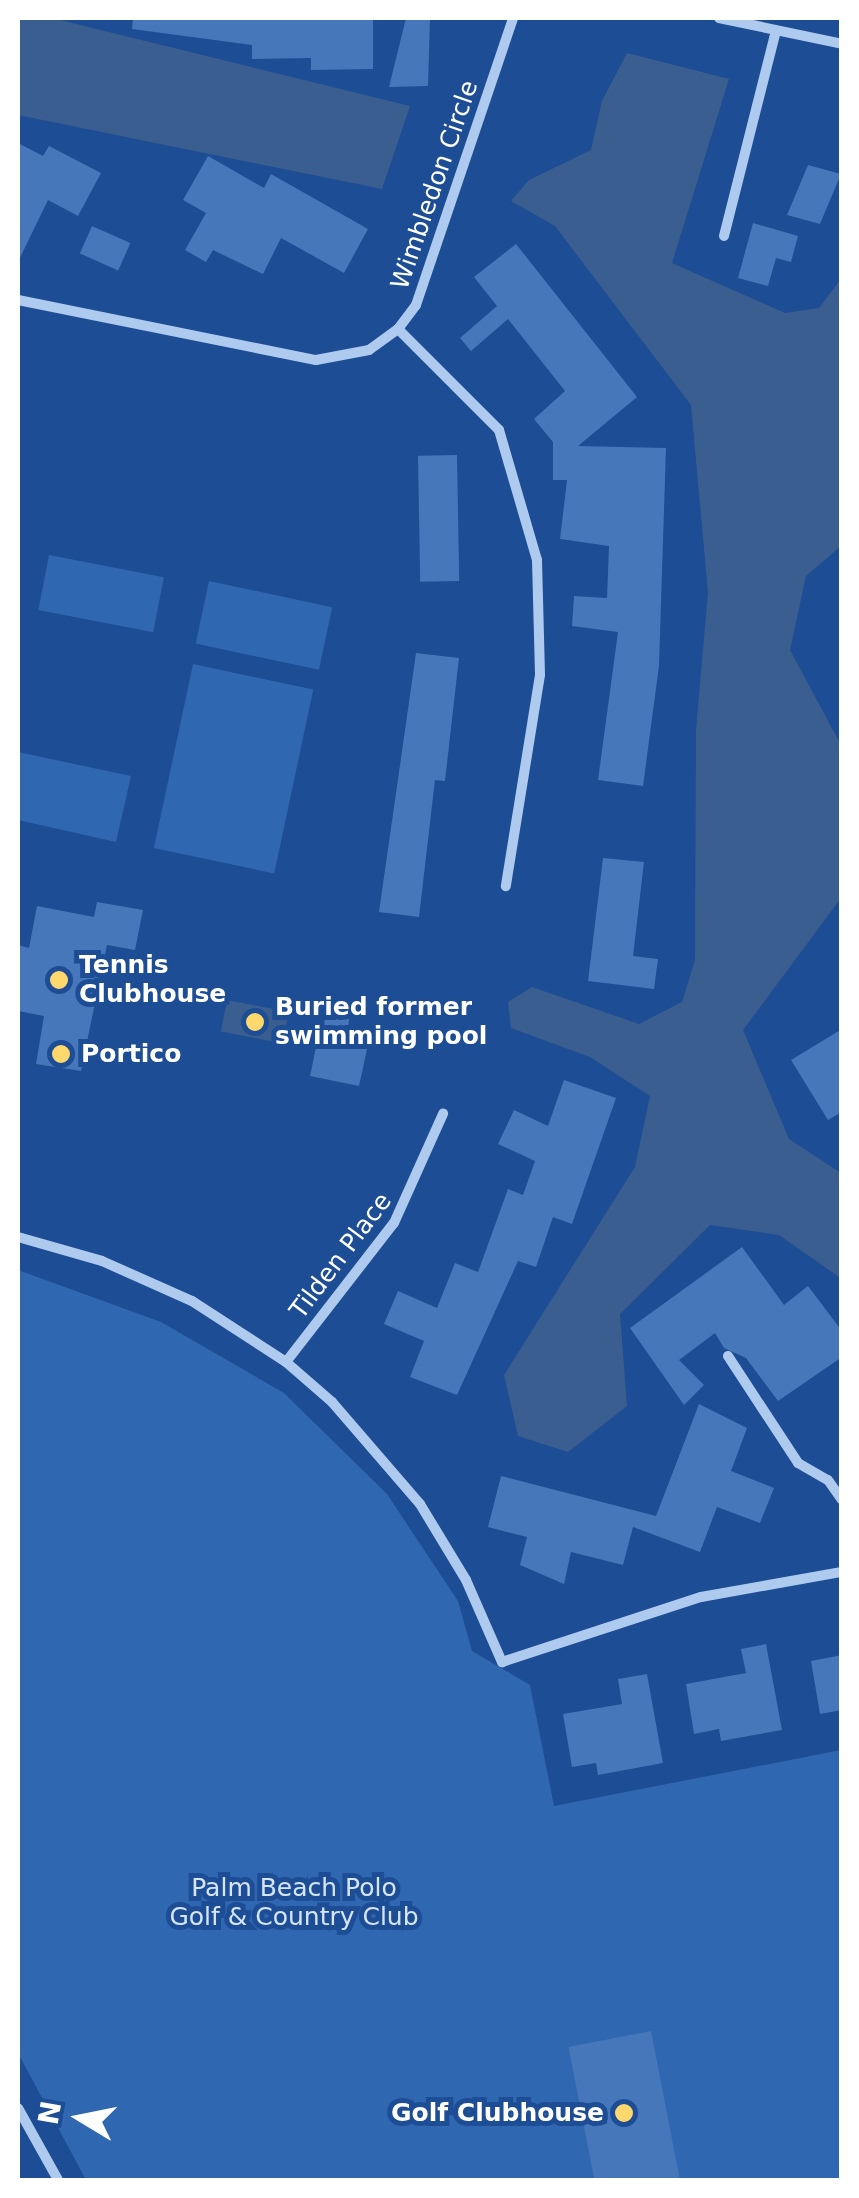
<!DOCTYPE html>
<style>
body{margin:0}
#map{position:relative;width:859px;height:2198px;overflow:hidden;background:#1d4d94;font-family:"DejaVu Sans",sans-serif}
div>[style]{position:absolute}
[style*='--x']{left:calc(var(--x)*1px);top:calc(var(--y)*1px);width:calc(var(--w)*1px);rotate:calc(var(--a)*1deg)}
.green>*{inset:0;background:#3067b1;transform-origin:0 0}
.water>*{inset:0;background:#3b5e91;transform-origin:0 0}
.building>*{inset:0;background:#4577ba;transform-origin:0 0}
.street>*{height:10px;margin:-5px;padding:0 5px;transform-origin:5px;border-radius:5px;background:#aecaef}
.dots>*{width:28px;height:28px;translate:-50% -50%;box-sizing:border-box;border:5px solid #1d4d94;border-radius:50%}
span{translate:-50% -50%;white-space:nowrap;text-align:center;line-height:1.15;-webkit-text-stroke:10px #1d4d94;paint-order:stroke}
.street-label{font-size:25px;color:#fff}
.poi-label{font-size:25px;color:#fff;font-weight:700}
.left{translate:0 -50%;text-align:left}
.right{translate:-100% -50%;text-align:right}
.park-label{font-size:25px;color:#d5e5fa}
.frame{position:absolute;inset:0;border:20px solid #fff;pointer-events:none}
.north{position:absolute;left:30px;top:2068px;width:100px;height:100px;-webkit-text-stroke:8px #1d4d94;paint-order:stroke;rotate:280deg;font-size:28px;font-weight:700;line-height:40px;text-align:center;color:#fff}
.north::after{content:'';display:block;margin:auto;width:35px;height:45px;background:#fff;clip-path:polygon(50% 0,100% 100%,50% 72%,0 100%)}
</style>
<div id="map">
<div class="green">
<i style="left:49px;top:555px;width:117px;height:56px;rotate:11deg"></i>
<i style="left:209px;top:581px;width:126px;height:64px;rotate:12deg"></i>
<i style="left:193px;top:664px;width:123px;height:188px;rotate:12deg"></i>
<i style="clip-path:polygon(18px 752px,131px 776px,116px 842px,18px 820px)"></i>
<i style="clip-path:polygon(18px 1270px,161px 1322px,284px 1393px,387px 1494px,458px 1601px,472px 1651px,530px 1685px,554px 1806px,841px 1750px,841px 2180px,86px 2180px,18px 2053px)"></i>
</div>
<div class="water">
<i style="clip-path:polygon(18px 18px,52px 18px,410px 106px,382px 189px,18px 115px)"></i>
<i style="clip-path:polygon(627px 53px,729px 79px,672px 263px,785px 313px,819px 308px,841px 279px,841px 546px,806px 576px,790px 650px,841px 745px,841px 898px,743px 1030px,789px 1139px,841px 1173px,842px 1279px,779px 1235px,710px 1225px,620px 1314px,627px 1406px,568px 1452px,518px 1436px,504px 1375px,635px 1167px,650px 1096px,590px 1057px,511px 1028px,508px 1002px,532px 987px,639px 1024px,682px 1002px,695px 960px,696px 730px,708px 592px,691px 405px,555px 226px,511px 201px,529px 180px,591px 150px,602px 101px)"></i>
<i style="left:227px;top:1000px;width:63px;height:32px;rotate:11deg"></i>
</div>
<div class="building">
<i style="clip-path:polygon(133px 18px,373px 18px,373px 69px,311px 70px,311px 58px,252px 59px,252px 45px,132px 29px)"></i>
<i style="clip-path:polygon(406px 18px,430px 18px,428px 86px,389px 87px)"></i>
<i style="clip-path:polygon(18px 143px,43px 156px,49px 146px,101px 173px,78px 216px,48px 200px,18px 262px)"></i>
<i style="clip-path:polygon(208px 156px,264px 188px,271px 174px,368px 229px,344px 273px,281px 238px,263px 274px,213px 250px,206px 262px,185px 250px,206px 213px,183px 200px)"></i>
<i style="clip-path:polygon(808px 165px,841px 174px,820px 224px,787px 215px)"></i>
<i style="clip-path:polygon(753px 223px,798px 236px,791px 262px,776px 258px,768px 286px,738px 278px)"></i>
<i style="left:92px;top:226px;width:42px;height:30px;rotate:24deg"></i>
<i style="clip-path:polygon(516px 244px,637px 397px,578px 446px,666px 448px,659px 666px,643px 786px,598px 780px,618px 632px,572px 626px,574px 596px,607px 598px,609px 546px,560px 539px,567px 480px,553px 480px,553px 442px,534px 419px,565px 391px,508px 319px,471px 351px,460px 338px,497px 306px,474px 277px)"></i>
<i style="left:457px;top:455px;width:126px;height:39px;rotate:89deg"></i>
<i style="clip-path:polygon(416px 653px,459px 658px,445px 781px,435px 780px,419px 917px,379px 912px)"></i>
<i style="clip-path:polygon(603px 858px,644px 862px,633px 956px,658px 959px,654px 989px,588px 981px)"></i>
<i style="clip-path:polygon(97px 902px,143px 910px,135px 950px,107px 945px,81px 1071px,36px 1064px,44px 1016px,18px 1011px,18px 945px,29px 948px,37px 906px,94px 917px)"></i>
<i style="clip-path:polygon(325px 1004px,351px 1009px,348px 1026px,371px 1031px,359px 1086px,310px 1076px)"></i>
<i style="clip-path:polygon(842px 1029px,842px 1112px,828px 1120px,791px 1060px)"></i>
<i style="clip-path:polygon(564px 1080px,616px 1098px,572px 1224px,553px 1217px,536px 1267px,518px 1261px,457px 1395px,410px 1377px,424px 1341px,384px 1324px,398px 1291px,437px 1308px,455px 1263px,478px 1272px,508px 1189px,523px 1195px,535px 1161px,498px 1144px,514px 1110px,548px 1126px)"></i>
<i style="clip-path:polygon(742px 1247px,784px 1305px,808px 1286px,842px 1331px,842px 1357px,778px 1401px,746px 1358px,724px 1348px,715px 1333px,679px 1360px,704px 1385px,684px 1405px,630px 1328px)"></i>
<i style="clip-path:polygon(699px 1404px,747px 1428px,731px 1471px,774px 1488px,760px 1523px,717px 1507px,700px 1552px,633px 1527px,623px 1565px,571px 1552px,564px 1584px,520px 1565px,527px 1537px,488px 1527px,501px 1476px,656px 1516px)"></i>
<i style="clip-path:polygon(766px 1644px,782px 1730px,721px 1741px,719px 1729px,694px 1734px,686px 1684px,746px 1673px,741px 1649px)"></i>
<i style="clip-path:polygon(842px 1655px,842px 1710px,820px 1714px,811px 1661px)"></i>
<i style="clip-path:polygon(647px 1674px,663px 1763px,598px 1775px,596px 1763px,572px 1767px,563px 1714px,622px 1704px,618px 1679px)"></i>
<i style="left:651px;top:2031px;width:152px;height:84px;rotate:79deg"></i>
</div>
<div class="street">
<i style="--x:719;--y:18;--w:126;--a:11.9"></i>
<i style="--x:724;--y:236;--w:212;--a:-75.8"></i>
<i style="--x:18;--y:300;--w:304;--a:11.4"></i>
<i style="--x:316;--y:360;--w:54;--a:-10.7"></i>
<i style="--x:369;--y:350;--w:36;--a:-36"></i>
<i style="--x:398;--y:329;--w:30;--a:-53"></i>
<i style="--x:416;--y:305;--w:303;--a:-71.3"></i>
<i style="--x:398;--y:329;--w:143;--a:45"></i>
<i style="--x:499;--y:430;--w:135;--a:73.7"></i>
<i style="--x:537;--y:560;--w:115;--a:88.5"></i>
<i style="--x:540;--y:675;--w:214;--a:99.2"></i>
<i style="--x:18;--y:1237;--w:87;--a:15.9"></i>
<i style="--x:102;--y:1261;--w:98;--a:24"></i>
<i style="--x:192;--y:1301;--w:112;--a:33"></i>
<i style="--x:286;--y:1362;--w:61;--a:41"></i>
<i style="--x:332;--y:1402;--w:135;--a:49.2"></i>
<i style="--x:420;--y:1504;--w:89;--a:58.8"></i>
<i style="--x:466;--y:1580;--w:90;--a:66.3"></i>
<i style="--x:502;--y:1662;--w:209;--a:-18.1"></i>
<i style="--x:701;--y:1597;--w:143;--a:-10.1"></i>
<i style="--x:728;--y:1356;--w:128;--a:56.8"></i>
<i style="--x:798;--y:1463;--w:34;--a:30"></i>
<i style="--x:828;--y:1480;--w:24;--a:55"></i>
<i style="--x:286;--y:1362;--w:176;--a:-52.2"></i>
<i style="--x:394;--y:1223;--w:120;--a:-65.8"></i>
<i style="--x:18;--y:2108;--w:82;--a:60.9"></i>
</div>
<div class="dots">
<i style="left:59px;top:980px;background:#fed86d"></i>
<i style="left:255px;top:1022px;background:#fed86d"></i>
<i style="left:61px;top:1054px;background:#fed86d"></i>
<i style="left:624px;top:2113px;background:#fed86d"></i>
</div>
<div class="street-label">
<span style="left:435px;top:185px;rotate:-71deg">Wimbledon Circle</span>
<span style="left:341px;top:1256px;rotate:-53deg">Tilden Place</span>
</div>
<div class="poi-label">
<span class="left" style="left:79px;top:980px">Tennis<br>Clubhouse</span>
<span class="left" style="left:275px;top:1022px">Buried former<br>swimming pool</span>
<span class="left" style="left:81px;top:1054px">Portico</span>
<span class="right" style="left:604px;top:2113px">Golf Clubhouse</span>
</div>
<div class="park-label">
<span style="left:294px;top:1903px">Palm Beach Polo<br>Golf &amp; Country Club</span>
</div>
<div class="frame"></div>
<div class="north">N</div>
</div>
